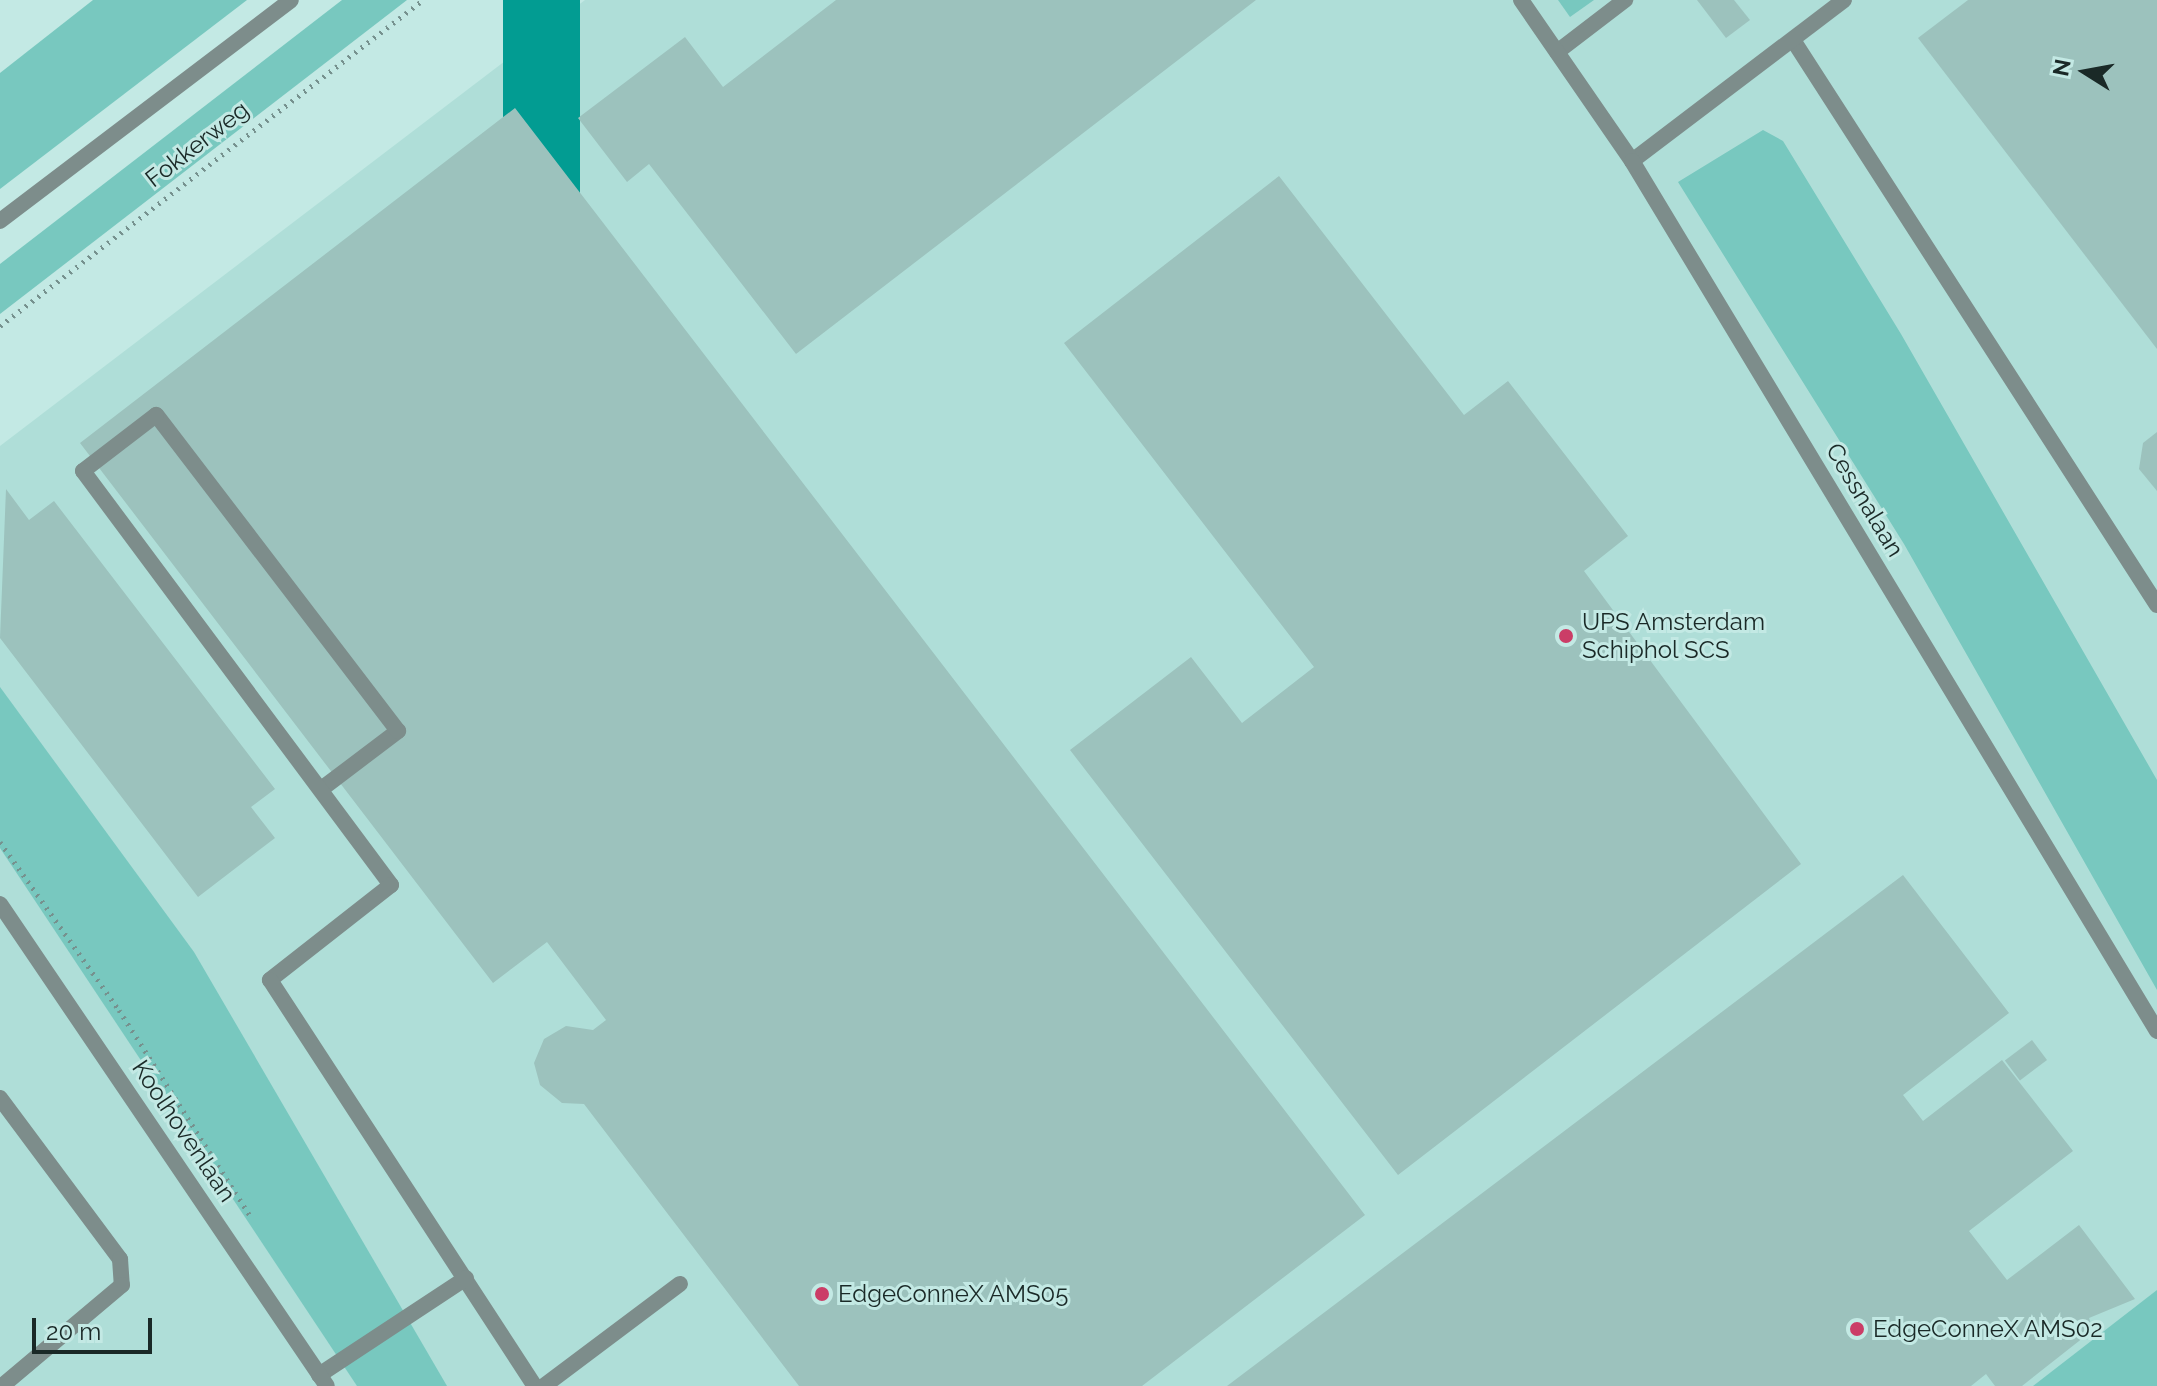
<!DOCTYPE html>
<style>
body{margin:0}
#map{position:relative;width:2157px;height:1386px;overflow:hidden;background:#c3e9e4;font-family:Raleway,sans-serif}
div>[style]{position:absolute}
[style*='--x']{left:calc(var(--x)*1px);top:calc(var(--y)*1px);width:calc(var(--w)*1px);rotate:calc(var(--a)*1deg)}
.built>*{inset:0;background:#afded8}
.green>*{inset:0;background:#78c8bf}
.water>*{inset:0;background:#029c92;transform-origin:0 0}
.building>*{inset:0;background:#9cc2bd;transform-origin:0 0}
.path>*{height:5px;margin-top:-2.5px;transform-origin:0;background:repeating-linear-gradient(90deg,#76918e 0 2px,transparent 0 8px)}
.lane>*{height:16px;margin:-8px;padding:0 8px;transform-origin:8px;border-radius:8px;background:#7d8d8b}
.street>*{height:16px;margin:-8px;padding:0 8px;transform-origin:8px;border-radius:8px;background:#7d8d8b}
.dots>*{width:22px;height:22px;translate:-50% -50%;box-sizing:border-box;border:4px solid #c3e9e4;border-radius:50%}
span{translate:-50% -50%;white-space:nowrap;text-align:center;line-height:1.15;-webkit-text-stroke:6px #c3e9e4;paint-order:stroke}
.street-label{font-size:24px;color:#1a2927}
.poi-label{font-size:24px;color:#1a2927}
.left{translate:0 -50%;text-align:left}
.north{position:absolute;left:2045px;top:32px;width:80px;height:80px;-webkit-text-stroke:6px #c3e9e4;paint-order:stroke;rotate:281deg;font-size:22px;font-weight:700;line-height:32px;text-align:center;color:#1a2927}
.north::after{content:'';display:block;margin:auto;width:28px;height:36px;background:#1a2927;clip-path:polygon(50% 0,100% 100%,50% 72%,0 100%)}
.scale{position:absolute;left:32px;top:1318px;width:120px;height:36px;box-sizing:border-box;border:4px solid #1a2927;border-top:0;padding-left:10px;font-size:24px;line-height:28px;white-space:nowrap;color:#1a2927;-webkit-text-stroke:6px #c3e9e4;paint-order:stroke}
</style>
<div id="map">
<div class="built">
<i style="clip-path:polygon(585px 0,2157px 0,2157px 1386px,0 1386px,0 446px)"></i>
</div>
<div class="green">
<i style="clip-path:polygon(93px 0,247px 0,0 189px,0 73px)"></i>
<i style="clip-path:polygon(342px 0,407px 0,0 314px,0 264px)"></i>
<i style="clip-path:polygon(1558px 0,1594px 0,1570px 17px)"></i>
<i style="clip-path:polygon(1763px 130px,1783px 141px,1901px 334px,2157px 780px,2157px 990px,1904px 544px,1678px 182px)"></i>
<i style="clip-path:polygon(0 687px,194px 952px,447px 1386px,357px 1386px,0 848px)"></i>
<i style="clip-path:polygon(2157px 1290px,2157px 1386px,2033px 1386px)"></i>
</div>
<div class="water">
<i style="left:503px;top:0;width:77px;height:635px"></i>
</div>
<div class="building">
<i style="clip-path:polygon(836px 0,1256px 0,796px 354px,649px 164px,627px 182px,578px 118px,685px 37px,723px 87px)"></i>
<i style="clip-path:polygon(1697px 0,1734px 0,1750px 20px,1726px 38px)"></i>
<i style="clip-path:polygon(1968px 0,2157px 0,2157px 349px,1918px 38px)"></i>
<i style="clip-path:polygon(515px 108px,1365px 1215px,1142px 1386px,799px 1386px,584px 1104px,562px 1103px,540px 1085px,534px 1063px,544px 1039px,566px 1026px,593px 1030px,606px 1020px,547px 942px,493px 983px,80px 443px)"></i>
<i style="clip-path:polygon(1279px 176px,1464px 415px,1508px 381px,1628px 536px,1584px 571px,1801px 864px,1398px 1175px,1070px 750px,1191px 657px,1242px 723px,1314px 667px,1064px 343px)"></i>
<i style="clip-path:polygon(2157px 432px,2157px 491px,2139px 469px,2143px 443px)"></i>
<i style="clip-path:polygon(6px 489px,29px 520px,54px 501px,275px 789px,251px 807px,275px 838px,198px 897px,0 638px)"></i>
<i style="clip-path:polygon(1903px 875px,2009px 1013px,1903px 1095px,1923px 1121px,2002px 1060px,2073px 1151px,1969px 1231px,2007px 1280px,2079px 1225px,2135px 1299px,2089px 1318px,2093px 1330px,2022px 1386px,1995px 1386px,1986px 1374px,1971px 1386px,1227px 1386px)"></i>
<i style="left:2032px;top:1040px;width:25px;height:34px;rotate:53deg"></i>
</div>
<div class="path">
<i style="--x:0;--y:326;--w:534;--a:-37.62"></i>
<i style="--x:0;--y:842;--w:206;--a:54.7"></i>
<i style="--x:119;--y:1010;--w:246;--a:57.5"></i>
</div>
<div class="lane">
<i style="--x:1793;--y:40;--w:672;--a:57.21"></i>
<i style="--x:1557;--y:52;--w:86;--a:-37.4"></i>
<i style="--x:1632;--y:161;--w:266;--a:-37.2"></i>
<i style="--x:324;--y:787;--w:93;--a:-37.1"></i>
<i style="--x:398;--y:731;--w:398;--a:-127.4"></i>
<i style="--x:156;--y:415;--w:92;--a:142.5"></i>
<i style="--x:83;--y:471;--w:516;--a:53.35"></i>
<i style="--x:391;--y:885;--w:154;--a:141.9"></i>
<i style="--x:270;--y:980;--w:485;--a:56.9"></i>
<i style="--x:0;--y:1098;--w:201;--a:53.3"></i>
<i style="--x:120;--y:1259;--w:26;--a:86"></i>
<i style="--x:122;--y:1285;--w:157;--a:139.9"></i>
<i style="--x:319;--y:1375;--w:176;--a:-33.4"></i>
<i style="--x:544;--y:1386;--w:170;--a:-36.9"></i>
</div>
<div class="street">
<i style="--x:1521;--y:0;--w:196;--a:55.4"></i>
<i style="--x:1632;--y:161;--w:1016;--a:58.89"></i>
<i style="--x:0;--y:221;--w:365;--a:-37.2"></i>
<i style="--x:0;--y:904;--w:582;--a:55.85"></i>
</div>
<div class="dots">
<i style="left:1566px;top:636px;background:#cb3d67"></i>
<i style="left:822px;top:1294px;background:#cb3d67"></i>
<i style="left:1857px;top:1329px;background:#cb3d67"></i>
</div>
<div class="street-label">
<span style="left:197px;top:144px;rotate:-38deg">Fokkerweg</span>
<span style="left:1865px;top:500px;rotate:59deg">Cessnalaan</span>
<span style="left:184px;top:1131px;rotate:56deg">Koolhovenlaan</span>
</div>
<div class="poi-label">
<span class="left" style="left:1582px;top:636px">UPS Amsterdam<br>Schiphol SCS</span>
<span class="left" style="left:838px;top:1294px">EdgeConneX AMS05</span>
<span class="left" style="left:1873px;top:1329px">EdgeConneX AMS02</span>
</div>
<div class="north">N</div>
<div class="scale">20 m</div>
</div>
